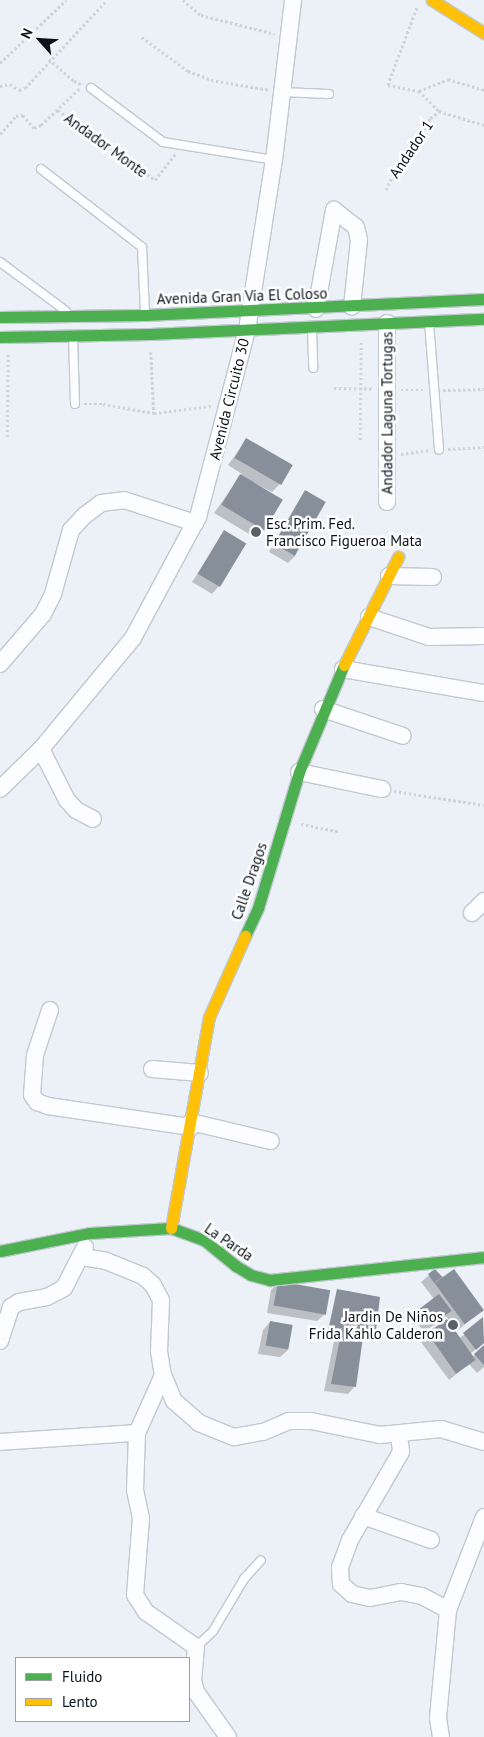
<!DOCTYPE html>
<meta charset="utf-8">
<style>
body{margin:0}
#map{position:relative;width:484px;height:1737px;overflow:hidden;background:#ebf1f7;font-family:"PT Sans",sans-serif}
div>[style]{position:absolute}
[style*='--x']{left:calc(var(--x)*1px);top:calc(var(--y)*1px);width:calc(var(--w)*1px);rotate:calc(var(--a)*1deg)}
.shadow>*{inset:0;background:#0003}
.building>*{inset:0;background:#87909a;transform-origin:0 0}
.path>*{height:2.5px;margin-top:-1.25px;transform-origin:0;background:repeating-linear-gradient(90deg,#d1d2d4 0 2.5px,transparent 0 5px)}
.roads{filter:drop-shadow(1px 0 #c1c8d0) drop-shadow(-1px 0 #c1c8d0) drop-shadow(0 1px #c1c8d0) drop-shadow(0 -1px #c1c8d0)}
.lane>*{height:8px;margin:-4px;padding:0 4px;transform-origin:4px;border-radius:4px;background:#fcfdfe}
.street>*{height:16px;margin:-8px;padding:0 8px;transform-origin:8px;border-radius:8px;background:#fcfdfe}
.fast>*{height:11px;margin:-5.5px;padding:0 5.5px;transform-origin:5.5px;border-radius:5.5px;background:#4caf50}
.slow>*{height:11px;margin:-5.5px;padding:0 5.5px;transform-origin:5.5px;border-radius:5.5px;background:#ffc107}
.dots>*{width:14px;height:14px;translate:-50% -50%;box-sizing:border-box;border:2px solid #fff;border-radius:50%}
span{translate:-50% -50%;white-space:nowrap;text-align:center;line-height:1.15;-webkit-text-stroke:5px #fff;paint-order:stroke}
.street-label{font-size:15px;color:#09121b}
.poi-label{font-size:15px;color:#09121b}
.left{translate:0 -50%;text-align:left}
.right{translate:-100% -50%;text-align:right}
.legend{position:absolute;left:15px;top:1657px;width:175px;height:65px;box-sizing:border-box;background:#fff;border:1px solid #9da0a4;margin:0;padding:6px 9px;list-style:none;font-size:15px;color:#09121b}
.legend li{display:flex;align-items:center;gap:10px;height:25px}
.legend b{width:25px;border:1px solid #9da0a4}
.north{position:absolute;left:15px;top:15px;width:50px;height:50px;-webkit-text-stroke:4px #fff;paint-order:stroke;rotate:296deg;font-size:14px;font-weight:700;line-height:20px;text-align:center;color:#09121b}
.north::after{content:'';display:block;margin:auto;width:18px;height:22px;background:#09121b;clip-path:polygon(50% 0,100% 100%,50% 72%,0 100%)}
</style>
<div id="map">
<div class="shadow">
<i style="clip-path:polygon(247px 439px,280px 484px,272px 492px,246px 479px,282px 500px,256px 538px,214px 513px,242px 474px,228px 465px)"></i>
<i style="clip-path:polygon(305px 492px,296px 555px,288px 563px,269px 552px)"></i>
<i style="clip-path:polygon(224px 532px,219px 586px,212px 594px,192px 582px)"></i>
<i style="clip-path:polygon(435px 1270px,482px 1310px,457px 1331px,446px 1316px,424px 1332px,413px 1318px,434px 1299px,421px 1282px)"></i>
<i style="clip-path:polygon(278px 1283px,325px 1314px,317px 1321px,267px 1313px,271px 1290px)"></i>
<i style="clip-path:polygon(337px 1290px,375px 1330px,362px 1331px,355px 1386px,348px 1394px,324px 1391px,335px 1336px,341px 1330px,328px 1329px)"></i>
<i style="clip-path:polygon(482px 1319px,484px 1343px,470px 1354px,472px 1357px,484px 1347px,484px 1367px,477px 1373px,469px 1364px,449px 1380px,421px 1342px,446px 1321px,459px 1339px)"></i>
<i style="clip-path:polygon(270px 1322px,288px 1350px,280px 1357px,258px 1354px,263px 1330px)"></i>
</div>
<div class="building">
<i style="left:246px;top:438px;width:54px;height:23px;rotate:30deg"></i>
<i style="left:240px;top:474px;width:50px;height:36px;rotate:31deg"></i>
<i style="left:305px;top:490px;width:24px;height:62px;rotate:30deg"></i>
<i style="left:224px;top:530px;width:26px;height:51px;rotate:31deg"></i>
<i style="clip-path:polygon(435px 1269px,442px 1277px,434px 1283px,428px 1274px)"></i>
<i style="left:454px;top:1269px;width:51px;height:24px;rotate:54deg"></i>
<i style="left:278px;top:1281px;width:53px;height:25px;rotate:10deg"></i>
<i style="clip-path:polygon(337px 1289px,380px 1297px,376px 1330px,364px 1330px,356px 1387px,331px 1384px,342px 1328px,329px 1328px)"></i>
<i style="left:439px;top:1294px;width:21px;height:24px;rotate:53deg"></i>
<i style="clip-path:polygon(483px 1317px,484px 1343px,476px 1350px,463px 1333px)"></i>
<i style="left:447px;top:1319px;width:50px;height:24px;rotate:55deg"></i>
<i style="left:270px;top:1321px;width:23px;height:25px;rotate:10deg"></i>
<i style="clip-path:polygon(484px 1345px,484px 1365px,474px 1354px)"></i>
</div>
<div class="path">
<i style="--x:183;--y:0;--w:23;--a:40"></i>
<i style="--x:201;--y:15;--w:76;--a:14.4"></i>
<i style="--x:417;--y:8;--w:82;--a:110.6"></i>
<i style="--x:388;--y:85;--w:32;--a:11"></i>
<i style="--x:419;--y:91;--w:28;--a:45"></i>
<i style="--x:439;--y:111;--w:47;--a:17.3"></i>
<i style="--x:142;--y:37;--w:57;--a:36.5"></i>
<i style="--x:188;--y:71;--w:25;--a:21"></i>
<i style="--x:211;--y:80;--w:60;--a:9.6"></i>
<i style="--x:49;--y:59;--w:33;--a:41"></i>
<i style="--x:74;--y:81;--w:10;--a:24"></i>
<i style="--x:0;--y:63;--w:91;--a:-43.7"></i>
<i style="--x:0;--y:86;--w:10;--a:-11"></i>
<i style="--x:10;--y:84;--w:11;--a:34"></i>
<i style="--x:19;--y:90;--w:6;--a:-18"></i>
<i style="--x:25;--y:88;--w:120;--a:-47"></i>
<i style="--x:419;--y:91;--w:31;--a:-22"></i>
<i style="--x:448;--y:79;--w:38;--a:17"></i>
<i style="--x:58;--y:110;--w:120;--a:35.8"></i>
<i style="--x:155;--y:180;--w:34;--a:-52"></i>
<i style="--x:0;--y:134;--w:24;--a:-48"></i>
<i style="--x:16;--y:116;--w:7;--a:-8"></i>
<i style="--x:23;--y:115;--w:17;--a:50"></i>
<i style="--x:34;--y:128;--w:8;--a:-23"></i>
<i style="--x:41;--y:125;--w:54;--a:-43.5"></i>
<i style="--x:386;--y:190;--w:24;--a:-66"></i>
<i style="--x:396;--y:168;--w:33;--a:-46"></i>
<i style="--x:419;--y:144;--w:28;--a:-67"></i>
<i style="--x:430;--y:118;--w:11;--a:-34"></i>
<i style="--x:151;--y:352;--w:61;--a:87.2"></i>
<i style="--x:334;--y:388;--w:39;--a:1"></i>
<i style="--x:401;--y:390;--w:24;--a:0"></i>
<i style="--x:443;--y:390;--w:41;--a:-1.4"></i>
<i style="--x:84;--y:404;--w:19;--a:0"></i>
<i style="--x:103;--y:404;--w:52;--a:10"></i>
<i style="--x:154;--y:413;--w:58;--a:-6.9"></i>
<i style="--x:7;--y:437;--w:83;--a:-89.3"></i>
<i style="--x:360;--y:440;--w:98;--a:-89.4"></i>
<i style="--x:448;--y:449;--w:36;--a:-3"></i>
<i style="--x:401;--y:454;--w:29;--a:-8"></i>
<i style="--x:394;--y:791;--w:91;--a:8.8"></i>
<i style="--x:301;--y:824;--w:38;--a:11"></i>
</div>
<div class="roads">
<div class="lane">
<i style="--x:91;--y:88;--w:90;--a:36.9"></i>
<i style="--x:163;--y:142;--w:112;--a:9.2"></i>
<i style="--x:281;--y:92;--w:48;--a:2.4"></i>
<i style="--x:41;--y:169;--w:128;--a:37.7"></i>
<i style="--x:142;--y:247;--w:66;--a:87.4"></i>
<i style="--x:0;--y:262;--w:82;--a:36.6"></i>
<i style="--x:429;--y:322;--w:128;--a:85.5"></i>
<i style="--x:312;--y:330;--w:38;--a:88"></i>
<i style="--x:73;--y:336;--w:68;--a:88.3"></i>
<i style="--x:196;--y:1647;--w:23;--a:-43"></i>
<i style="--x:213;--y:1631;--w:61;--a:-59.2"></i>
<i style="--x:244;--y:1579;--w:25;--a:-48"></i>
</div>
<div class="street">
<i style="--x:334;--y:210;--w:28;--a:38"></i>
<i style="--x:356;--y:227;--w:13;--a:77"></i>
<i style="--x:359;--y:240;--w:67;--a:96"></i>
<i style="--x:316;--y:309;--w:101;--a:-79.7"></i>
<i style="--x:387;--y:323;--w:179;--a:90"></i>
<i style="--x:389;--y:576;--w:44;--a:1.3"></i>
<i style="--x:369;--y:617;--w:63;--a:18.4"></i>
<i style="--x:429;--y:637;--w:55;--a:-1"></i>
<i style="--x:0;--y:664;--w:66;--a:-49.3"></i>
<i style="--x:43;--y:614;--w:22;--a:-63"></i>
<i style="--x:53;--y:594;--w:66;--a:-74.3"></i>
<i style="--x:71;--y:530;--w:19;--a:-47"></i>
<i style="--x:84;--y:516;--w:21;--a:-37"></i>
<i style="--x:101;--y:503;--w:23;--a:-7"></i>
<i style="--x:124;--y:500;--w:75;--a:17.9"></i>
<i style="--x:343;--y:669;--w:143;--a:9.7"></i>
<i style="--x:323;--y:709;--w:84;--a:18.6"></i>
<i style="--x:41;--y:749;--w:57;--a:63"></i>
<i style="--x:67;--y:800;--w:13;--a:48"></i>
<i style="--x:76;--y:810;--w:19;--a:28"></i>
<i style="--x:299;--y:772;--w:85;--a:11.6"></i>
<i style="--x:0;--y:789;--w:57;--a:-44.3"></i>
<i style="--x:41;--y:749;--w:144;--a:-50.3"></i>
<i style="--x:133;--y:638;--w:137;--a:-61.8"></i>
<i style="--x:198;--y:517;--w:193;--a:-75.3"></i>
<i style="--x:247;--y:330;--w:172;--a:-81"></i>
<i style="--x:274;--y:160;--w:161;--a:-83.2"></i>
<i style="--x:472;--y:913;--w:17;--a:-45"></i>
<i style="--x:50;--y:1010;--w:47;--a:108.4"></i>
<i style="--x:35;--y:1055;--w:40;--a:94.3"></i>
<i style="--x:32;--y:1095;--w:9;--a:54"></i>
<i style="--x:37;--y:1102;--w:12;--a:20"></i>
<i style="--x:48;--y:1106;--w:145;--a:8.4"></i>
<i style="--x:152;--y:1069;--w:48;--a:4.8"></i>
<i style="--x:191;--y:1122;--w:82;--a:13.4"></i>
<i style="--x:82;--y:1257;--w:24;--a:9"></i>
<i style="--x:106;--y:1261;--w:40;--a:22"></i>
<i style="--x:143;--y:1276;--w:13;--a:42"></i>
<i style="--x:153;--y:1285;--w:17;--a:62"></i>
<i style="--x:161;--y:1300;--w:51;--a:92.2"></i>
<i style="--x:159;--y:1351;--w:24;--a:81"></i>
<i style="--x:163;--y:1375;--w:28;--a:67"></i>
<i style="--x:174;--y:1401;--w:33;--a:41"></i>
<i style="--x:199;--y:1423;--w:38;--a:22"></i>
<i style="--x:234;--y:1437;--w:29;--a:-10"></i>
<i style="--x:263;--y:1432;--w:28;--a:-23"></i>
<i style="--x:289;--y:1421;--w:22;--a:0"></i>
<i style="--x:311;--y:1421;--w:70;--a:11.5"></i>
<i style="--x:380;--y:1435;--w:61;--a:-5.6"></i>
<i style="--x:441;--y:1429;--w:45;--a:16.8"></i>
<i style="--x:0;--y:1341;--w:36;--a:-72"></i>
<i style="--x:11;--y:1307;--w:9;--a:-32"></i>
<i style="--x:19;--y:1302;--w:28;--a:-10"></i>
<i style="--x:47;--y:1297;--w:19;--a:-28"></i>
<i style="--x:64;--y:1288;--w:46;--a:-62.9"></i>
<i style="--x:163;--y:1375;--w:64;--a:114.1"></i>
<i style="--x:137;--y:1433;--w:57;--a:92"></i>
<i style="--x:135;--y:1490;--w:29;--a:78"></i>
<i style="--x:141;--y:1518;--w:77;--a:94.5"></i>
<i style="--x:135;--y:1595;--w:20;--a:57"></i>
<i style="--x:146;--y:1612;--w:61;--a:35"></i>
<i style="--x:196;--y:1647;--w:33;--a:95"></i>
<i style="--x:193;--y:1680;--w:12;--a:76"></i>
<i style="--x:196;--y:1692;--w:55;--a:54.6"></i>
<i style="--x:399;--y:1435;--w:17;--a:83"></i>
<i style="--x:401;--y:1452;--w:102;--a:120.1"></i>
<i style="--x:350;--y:1540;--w:29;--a:110"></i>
<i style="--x:340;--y:1567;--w:17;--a:87"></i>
<i style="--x:341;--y:1584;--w:15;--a:42"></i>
<i style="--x:352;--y:1594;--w:18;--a:13"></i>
<i style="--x:370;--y:1598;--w:32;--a:-11"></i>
<i style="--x:401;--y:1592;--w:21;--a:11"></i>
<i style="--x:422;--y:1596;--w:30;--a:28"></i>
<i style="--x:0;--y:1442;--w:137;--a:-3.8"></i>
<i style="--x:363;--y:1516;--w:72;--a:19.4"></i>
<i style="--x:441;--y:1737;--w:19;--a:-99"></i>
<i style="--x:438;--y:1718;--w:108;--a:-84.7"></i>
<i style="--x:448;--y:1610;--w:100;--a:-68.8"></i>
</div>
<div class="fast">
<i style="--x:0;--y:317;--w:145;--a:-0.8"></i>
<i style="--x:145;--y:315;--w:339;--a:-2.7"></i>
<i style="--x:0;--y:337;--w:150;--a:-1.1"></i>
<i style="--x:150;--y:334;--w:334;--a:-2.6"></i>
<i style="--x:245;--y:936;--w:31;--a:-65"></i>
<i style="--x:258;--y:908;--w:142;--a:-73.2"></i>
<i style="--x:299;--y:772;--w:116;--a:-67.2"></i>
<i style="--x:0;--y:1251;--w:92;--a:-11.3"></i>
<i style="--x:90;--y:1233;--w:81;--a:-3.5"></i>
<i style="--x:171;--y:1228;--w:35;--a:20"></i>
<i style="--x:204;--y:1240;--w:41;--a:39.1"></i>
<i style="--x:236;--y:1266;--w:17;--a:31"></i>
<i style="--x:251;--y:1275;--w:20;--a:15"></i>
<i style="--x:270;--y:1280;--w:215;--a:-6.1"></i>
</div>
<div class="slow">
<i style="--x:432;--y:0;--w:62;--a:32.4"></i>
<i style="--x:344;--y:665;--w:121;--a:-63.4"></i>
<i style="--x:171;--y:1228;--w:214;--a:-79.8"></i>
<i style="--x:209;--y:1017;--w:89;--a:-66"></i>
</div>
</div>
<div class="dots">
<i style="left:256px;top:532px;background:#586068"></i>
<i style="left:453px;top:1325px;background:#586068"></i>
</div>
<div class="street-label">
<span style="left:106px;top:145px;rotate:36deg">Andador Monte</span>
<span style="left:411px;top:149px;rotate:-56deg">Andador 1</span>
<span style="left:242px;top:296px;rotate:-2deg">Avenida Gran Vía El Coloso</span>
<span style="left:229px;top:399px;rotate:-76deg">Avenida Circuito 30</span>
<span style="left:387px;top:413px;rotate:-90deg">Andador Laguna Tortugas</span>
<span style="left:249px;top:881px;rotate:-71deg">Calle Dragos</span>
<span style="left:229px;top:1242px;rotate:34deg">La Parda</span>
</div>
<div class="poi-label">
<span class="left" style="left:266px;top:532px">Esc. Prim. Fed.<br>Francisco Figueroa Mata</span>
<span class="right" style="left:443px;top:1325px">Jardin De Niños<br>Frida Kahlo Calderon</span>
</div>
<ul class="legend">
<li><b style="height:6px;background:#4caf50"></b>Fluido</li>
<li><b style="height:6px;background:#ffc107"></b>Lento</li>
</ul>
<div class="north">N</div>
</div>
